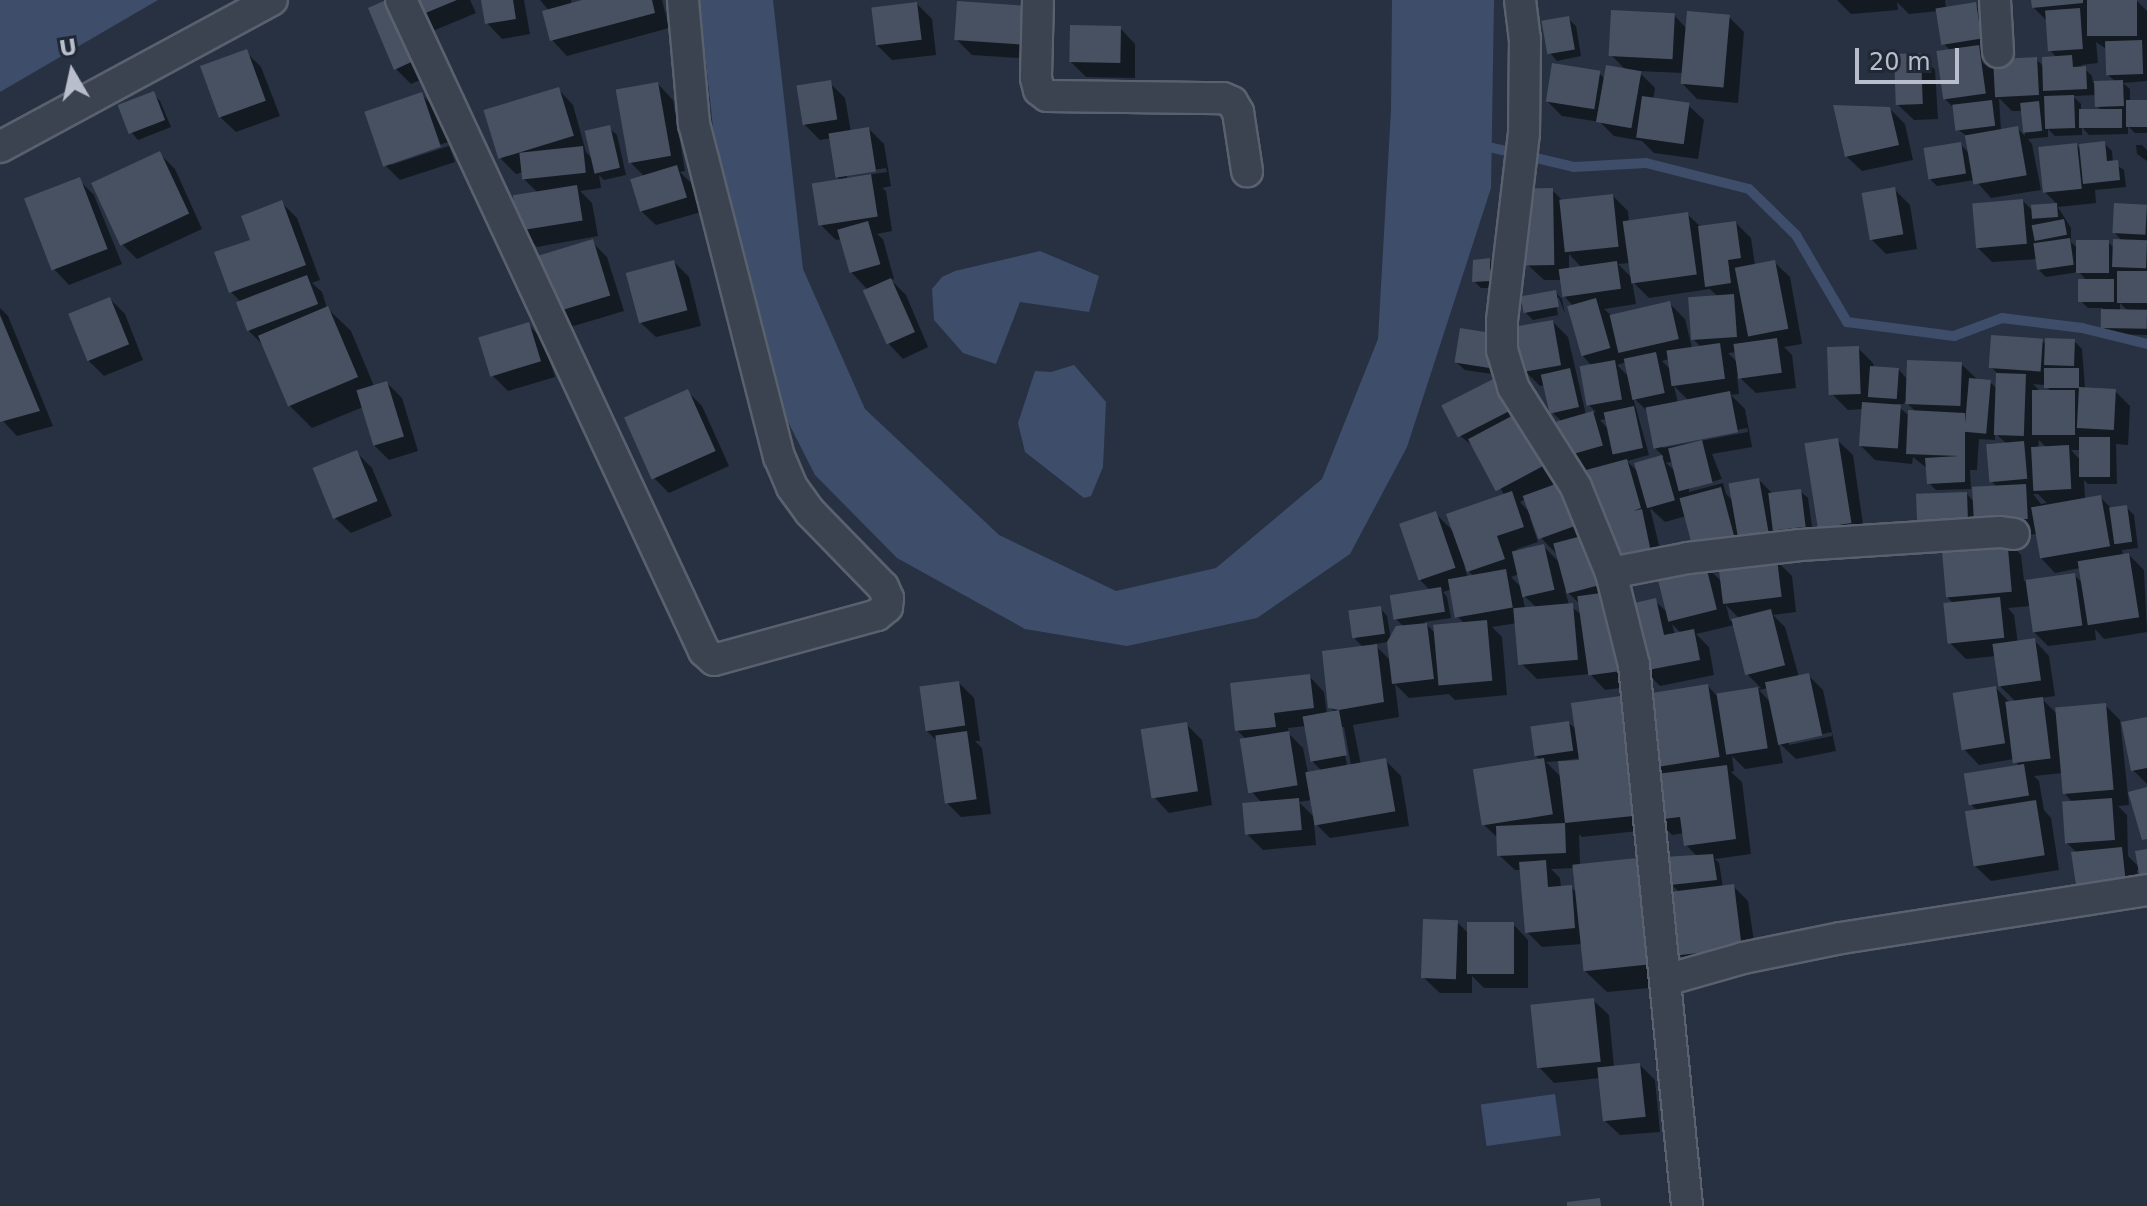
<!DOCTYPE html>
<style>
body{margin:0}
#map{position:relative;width:2147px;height:1206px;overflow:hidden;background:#273141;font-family:"DejaVu Sans",sans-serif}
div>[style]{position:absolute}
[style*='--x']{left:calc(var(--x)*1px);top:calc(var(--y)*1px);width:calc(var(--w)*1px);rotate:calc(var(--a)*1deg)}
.water>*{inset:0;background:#3e4d69;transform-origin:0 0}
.shadow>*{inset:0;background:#0007}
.stream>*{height:10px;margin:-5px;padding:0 5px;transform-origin:5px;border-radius:5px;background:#3e4d69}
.building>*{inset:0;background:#475162;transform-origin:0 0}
.roads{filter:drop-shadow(2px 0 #59616e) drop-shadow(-2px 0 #59616e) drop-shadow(0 2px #59616e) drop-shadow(0 -2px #59616e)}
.street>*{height:30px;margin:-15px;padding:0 15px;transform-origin:15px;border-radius:15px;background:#3b4350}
span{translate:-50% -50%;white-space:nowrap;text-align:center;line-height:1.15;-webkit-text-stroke:7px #202836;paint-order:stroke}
.north{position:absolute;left:32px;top:32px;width:80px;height:80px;-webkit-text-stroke:6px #202836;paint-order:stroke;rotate:351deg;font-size:22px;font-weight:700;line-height:32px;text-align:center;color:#b8becb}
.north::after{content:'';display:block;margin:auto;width:28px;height:36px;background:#b8becb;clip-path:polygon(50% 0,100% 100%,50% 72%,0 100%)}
.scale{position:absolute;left:1855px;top:48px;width:104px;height:36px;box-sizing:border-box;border:4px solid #b8becb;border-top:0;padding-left:10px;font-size:24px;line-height:28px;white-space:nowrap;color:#b8becb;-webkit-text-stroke:6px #202836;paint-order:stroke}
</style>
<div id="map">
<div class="water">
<i style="clip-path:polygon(0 0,158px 0,0 92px)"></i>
<i style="clip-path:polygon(699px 0,773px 0,803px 269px,865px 409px,999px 535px,1116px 591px,1216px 568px,1322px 479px,1378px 339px,1391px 110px,1392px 0,1494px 0,1491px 188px,1407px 447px,1350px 554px,1257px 618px,1127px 646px,1025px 629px,897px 558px,815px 475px,780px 406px,714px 136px)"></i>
<i style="clip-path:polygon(1040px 251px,1099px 276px,1089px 312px,1020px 302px,996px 364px,963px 353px,934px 320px,932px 289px,942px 277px,955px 271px)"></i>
<i style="clip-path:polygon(1074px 365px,1106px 402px,1103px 467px,1091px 496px,1084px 498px,1025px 452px,1018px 423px,1035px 371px,1051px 372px)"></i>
<i style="left:1555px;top:1094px;width:42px;height:75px;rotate:82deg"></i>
</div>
<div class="shadow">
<i style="clip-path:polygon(405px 0,470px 0,476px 13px,428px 33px,434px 74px,411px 84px,395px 68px)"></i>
<i style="clip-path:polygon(483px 0,524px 0,530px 34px,502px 39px,487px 23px)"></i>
<i style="clip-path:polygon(540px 0,571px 0,572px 5px,590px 0,662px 0,669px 28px,567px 56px,552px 40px,549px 11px)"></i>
<i style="clip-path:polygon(evenodd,1837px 0,1945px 0,1946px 9px,1975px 5px,1990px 20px,1993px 61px,2036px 59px,2044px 67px,2057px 58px,2050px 50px,2047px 21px,2033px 7px,2033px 0,2136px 0,2147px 11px,2147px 81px,2123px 83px,2130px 89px,2130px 102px,2147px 102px,2147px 133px,2135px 133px,2128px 126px,2128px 134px,2089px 135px,2082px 127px,2082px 135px,2055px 136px,2048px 129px,2048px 137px,2028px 139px,2032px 144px,2041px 190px,1991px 198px,1975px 180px,1937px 186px,1930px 179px,1960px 144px,1971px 155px,1967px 136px,1957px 129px,1955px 109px,1944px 98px,1951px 51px,1944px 44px,1938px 11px,1909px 14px,1897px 2px,1898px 10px,1851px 14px,1837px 0,1976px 19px,1980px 19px,1986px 49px,1982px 49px,1976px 19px,1837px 0,2096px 42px,2108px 50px,2109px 76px,2116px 82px,2093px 83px,2092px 76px,2081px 65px,2098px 63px,2096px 42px,1837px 0,2096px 95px,2096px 105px,2102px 111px,2081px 112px,2081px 104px,2073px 96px,2096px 95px,1837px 0,1999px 98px,2012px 111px,2023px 111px,2025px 136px,2017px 128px,2001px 131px,1999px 98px)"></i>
<i style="clip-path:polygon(917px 4px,932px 19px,936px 55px,892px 60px,877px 45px)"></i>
<i style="clip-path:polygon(1023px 8px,1036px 59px,972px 55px,956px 39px)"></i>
<i style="clip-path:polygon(1674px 15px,1687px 29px,1729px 17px,1744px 32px,1738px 103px,1697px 99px,1682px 83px,1683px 73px,1638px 71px,1655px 88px,1653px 100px,1688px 105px,1704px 120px,1698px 159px,1654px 153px,1642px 141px,1614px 136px,1600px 122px,1562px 116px,1547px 101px,1599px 73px,1606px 80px,1626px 70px,1611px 55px)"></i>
<i style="clip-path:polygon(1568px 19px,1576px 26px,1581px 56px,1557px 61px,1550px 53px)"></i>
<i style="clip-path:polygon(1120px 28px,1135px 44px,1135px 78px,1086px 77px,1071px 62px)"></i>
<i style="clip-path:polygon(246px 52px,261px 67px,280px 116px,236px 132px,220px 117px)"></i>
<i style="clip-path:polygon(1920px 55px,1935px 70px,1938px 119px,1914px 120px,1898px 105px)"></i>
<i style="clip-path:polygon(evenodd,830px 83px,845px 98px,851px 132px,869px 129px,884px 144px,891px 186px,882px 188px,886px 191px,892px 231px,877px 234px,883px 239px,894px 279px,891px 280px,906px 295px,928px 347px,903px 359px,888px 343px,868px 290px,851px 272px,842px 239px,836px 240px,821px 225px,841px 181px,837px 177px,831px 138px,820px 140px,805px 125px,830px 83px,886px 168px,887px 172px,847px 178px,847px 174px,886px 168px)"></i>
<i style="clip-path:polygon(658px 84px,673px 100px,685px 171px,680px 172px,691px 183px,701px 212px,656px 225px,640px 210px,644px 176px,630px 162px)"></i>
<i style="clip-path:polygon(558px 89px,573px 105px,586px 152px,593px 160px,609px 128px,617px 135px,626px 175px,604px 180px,599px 175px,601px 188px,580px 191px,592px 203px,598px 236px,537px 247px,522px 231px,539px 194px,525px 180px,524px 172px,516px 174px,501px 159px)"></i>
<i style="clip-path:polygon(153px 94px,160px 101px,171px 127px,138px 140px,131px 132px)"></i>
<i style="clip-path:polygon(422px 95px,437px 110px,448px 142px,391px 161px,391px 165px,449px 146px,455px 162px,400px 180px,385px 165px)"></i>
<i style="clip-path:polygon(1889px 108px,1905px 124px,1913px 160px,1862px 171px,1846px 156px)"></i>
<i style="clip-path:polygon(evenodd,2105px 144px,2112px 151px,2113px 163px,2124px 170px,2126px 187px,2095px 190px,2096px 203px,2058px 207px,2071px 228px,2071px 242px,2079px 250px,2108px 242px,2115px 249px,2122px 241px,2114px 232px,2147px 207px,2147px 335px,2110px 334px,2103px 327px,2103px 308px,2088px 308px,2081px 301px,2087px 281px,2079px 272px,2046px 277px,2039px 270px,2037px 259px,1992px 262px,1977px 247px,2023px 201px,2034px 212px,2033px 208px,2057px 204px,2045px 192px,2076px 145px,2082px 150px,2105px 144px,2120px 303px,2129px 312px,2120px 312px,2120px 303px)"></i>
<i style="clip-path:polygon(2136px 145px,2142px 145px,2147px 150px,2147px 161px,2137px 154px)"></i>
<i style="clip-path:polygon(160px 154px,175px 169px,202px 229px,137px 259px,122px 244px)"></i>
<i style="clip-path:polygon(79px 180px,94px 195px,122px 264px,69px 285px,54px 269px)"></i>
<i style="clip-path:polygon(evenodd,1552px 190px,1564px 202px,1613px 196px,1628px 211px,1629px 223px,1687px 214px,1701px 227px,1736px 223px,1751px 238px,1755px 266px,1774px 262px,1790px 277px,1802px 344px,1784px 347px,1792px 355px,1796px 388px,1756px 393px,1737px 375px,1739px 394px,1731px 395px,1745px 409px,1752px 447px,1712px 454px,1722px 479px,1689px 488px,1689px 492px,1723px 483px,1726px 494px,1734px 502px,1759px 480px,1774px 495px,1800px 491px,1808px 498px,1813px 534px,1707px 567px,1722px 582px,1777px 561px,1792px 576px,1796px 612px,1773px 615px,1785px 627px,1799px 677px,1808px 675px,1823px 690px,1836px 751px,1796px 759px,1779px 743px,1783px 763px,1745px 769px,1732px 756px,1734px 771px,1731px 772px,1742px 782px,1751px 854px,1715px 859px,1719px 863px,1723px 887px,1733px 886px,1748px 901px,1757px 962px,1694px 970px,1679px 954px,1680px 893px,1671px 884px,1698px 857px,1686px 845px,1684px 833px,1672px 835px,1656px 818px,1657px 829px,1582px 837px,1579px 834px,1580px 865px,1637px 860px,1660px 883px,1670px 986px,1607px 992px,1584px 970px,1582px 944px,1542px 947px,1527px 932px,1522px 870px,1515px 870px,1499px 855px,1499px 839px,1483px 824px,1540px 760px,1536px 756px,1568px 723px,1650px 777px,1663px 775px,1654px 766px,1708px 686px,1717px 696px,1761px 688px,1747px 674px,1734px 625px,1696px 634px,1709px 647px,1714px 675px,1660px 686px,1644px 670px,1655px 601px,1668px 613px,1658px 574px,1601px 518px,1588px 470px,1584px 471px,1569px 455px,1562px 422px,1553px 413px,1546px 385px,1540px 386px,1525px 371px,1553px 322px,1568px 337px,1586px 415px,1596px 412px,1588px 404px,1592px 366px,1582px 355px,1573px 306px,1565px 297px,1562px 280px,1544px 280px,1528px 265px,1552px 190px,1569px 254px,1582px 268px,1569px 270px,1569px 254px,1552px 190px,1631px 263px,1634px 280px,1618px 264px,1631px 263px,1552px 190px,1632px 281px,1649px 298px,1710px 289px,1718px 297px,1693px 339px,1701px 347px,1692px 348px,1685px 319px,1670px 304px,1612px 316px,1604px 309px,1636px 304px,1632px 281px,1552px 190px,1737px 352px,1738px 363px,1728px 353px,1737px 352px,1552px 190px,1669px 359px,1670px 369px,1662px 361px,1669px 359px,1552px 190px,1627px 362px,1631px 379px,1617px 365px,1627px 362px,1552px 190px,1674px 386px,1689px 401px,1678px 403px,1674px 386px,1552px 190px,1633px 397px,1648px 412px,1654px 447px,1664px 457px,1637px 465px,1639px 473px,1627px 461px,1649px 455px,1633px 397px,1552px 190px,1607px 419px,1609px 430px,1600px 420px,1607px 419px,1552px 190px,1747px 428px,1748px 432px,1663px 448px,1663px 444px,1747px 428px,1552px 190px,1674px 461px,1677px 473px,1666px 463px,1674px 461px,1552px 190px,1650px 508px,1665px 522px,1686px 516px,1708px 563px,1666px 574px,1650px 508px,1552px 190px,1726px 605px,1740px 619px,1730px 621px,1726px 605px,1552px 190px,1672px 624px,1682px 634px,1675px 635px,1672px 624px,1552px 190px,1768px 688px,1771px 703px,1759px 690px,1768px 688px,1552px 190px,1832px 732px,1832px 736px,1789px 745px,1789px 741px,1832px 732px,1552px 190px,1581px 758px,1581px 762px,1567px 763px,1567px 760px,1581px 758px,1552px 190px,1560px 761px,1562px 778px,1546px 762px,1560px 761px,1552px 190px,1574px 868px,1577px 893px,1571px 887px,1561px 888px,1560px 878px,1551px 869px,1574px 868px)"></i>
<i style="clip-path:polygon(1895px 190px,1910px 205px,1917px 249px,1886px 254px,1871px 239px)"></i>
<i style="clip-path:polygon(282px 203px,297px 218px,320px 280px,312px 283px,322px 292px,327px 308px,351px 331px,374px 386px,387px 383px,402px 398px,418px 451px,389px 460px,374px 445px,363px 407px,312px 428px,289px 405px,265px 347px,249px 331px,241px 302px,231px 292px,252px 241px)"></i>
<i style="clip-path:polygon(592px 242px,607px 257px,624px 311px,567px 328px,552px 312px)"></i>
<i style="clip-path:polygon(1489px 260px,1497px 267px,1497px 288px,1481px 288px,1474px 281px)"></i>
<i style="clip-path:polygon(674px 262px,689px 277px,701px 326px,656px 337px,640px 322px)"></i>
<i style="clip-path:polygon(1555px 292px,1562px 299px,1565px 314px,1559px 298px,1555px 298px,1558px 315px,1533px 320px,1526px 313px)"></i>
<i style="clip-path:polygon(110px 299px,125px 314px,143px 360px,104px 376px,88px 360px)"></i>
<i style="clip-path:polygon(0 308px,8px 316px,53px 426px,17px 436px,2px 420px)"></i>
<i style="clip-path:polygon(528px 324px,543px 340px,555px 377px,508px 391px,493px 376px)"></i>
<i style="clip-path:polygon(1462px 331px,1499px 375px,1465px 370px,1457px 363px)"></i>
<i style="clip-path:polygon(evenodd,2042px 341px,2047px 345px,2074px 341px,2082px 349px,2085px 389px,2115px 391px,2130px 406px,2128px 445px,2116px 444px,2117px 484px,2088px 484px,2084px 480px,2085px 499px,2100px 497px,2112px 509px,2126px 507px,2134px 515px,2138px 548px,2122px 550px,2123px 555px,2129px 555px,2144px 570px,2147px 632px,2104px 639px,2095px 629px,2096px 640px,2048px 646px,2033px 631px,2030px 606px,2008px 608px,2014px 615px,2018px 643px,2034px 640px,2049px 656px,2055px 696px,2041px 698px,2058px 715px,2105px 705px,2120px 720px,2129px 805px,2118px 806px,2127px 815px,2128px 856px,2140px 868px,2147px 851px,2140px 870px,2137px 870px,2140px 898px,2093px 899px,2078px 884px,2077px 853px,2067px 843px,2073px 803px,2066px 795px,2063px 773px,2034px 776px,2039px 781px,2044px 810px,2051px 818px,2059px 870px,1991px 881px,1975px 866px,1978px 812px,1971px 804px,2019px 766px,2014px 759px,1979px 765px,1964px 749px,1996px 688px,2011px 704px,2017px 703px,2001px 687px,1996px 656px,1966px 659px,1951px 644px,1955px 605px,1947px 597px,1943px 545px,1919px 522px,1967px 494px,1975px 503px,1998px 488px,1991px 481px,2007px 444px,1995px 433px,1995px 440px,1979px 439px,1977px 470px,1970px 470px,1971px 489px,1936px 490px,1929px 483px,1928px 469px,1913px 457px,1912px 464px,1875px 460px,1860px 445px,1863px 409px,1848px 410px,1832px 394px,1858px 348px,1873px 363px,1874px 368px,1899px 370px,1908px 380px,1961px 364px,1977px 379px,1990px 382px,1997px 389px,1998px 374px,1991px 367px,2042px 341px,2033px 384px,2046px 385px,2051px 392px,2041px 392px,2033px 384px,2042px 341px,1905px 401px,1916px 412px,1910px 417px,1896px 404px,1904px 404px,1905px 401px,2042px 341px,2039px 440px,2048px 449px,2038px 449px,2039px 440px,2042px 341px,2071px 450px,2081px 450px,2081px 461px,2071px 450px,2042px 341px,2033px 494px,2038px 494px,2047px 503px,2041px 504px,2033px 494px,2042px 341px,2037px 534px,2040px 557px,2055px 573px,2080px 568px,2083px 583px,2074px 575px,2024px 581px,2021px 555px,2004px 537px,2037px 534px)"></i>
<i style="clip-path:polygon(evenodd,1501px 377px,1563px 479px,1552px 485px,1563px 483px,1634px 686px,1605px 690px,1590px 674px,1537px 679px,1522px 664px,1517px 623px,1492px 627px,1502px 637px,1507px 695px,1455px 700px,1449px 694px,1409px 698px,1395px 684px,1399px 717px,1353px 725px,1361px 765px,1386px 761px,1401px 776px,1409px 826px,1330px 838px,1314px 822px,1316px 845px,1263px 850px,1247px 834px,1263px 804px,1252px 792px,1247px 740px,1237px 730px,1309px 676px,1324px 692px,1327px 715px,1336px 713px,1330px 707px,1364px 648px,1355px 639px,1380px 608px,1387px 616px,1391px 639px,1404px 627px,1395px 618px,1431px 591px,1420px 580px,1435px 513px,1455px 533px,1505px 496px,1477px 449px,1459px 435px,1501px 377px,1526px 499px,1532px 515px,1520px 502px,1526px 499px,1501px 377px,1533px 517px,1542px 539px,1557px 554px,1561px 564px,1543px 546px,1517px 552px,1517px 549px,1538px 542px,1530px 518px,1533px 517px,1501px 377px,1464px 566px,1474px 577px,1468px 578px,1464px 566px,1501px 377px,1519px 574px,1523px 589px,1511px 577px,1519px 574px,1501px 377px,1452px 589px,1456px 615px,1465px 624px,1436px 634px,1424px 622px,1451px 618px,1447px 597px,1443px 592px,1452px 589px,1501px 377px,1565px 590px,1581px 605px,1582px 615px,1569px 605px,1565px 590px,1501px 377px,1522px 594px,1536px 607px,1525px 608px,1522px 594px,1501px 377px,1389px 642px,1391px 661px,1374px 644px,1389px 642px,1501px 377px,1306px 726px,1313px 762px,1322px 771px,1308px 773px,1303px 748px,1289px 734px,1288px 728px,1306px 726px,1501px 377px,1340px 727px,1344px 727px,1351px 765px,1347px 765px,1340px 727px,1501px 377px,1311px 800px,1313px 816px,1299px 802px,1311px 800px)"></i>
<i style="clip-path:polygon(687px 391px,702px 406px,729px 466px,669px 493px,654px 478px)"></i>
<i style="clip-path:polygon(1837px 440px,1853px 455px,1865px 538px,1834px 543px,1819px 528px)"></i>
<i style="clip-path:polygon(357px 453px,372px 468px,392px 516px,351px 533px,335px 518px)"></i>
<i style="clip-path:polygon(959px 683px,974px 698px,980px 741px,975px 741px,982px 748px,991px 814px,961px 817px,946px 802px,938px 742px,926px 730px)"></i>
<i style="clip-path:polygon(2147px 719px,2147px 784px,2133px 770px)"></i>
<i style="clip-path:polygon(1186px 724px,1202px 740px,1212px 805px,1169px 813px,1154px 797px)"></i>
<i style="clip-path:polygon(1457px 922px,1469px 934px,1513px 924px,1528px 940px,1528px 988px,1484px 988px,1472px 976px,1472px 993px,1440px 993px,1424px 978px)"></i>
<i style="clip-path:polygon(1593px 1000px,1609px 1015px,1614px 1068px,1640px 1065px,1655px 1080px,1660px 1132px,1620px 1135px,1604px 1120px,1600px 1078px,1554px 1083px,1539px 1067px)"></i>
</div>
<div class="stream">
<i style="--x:1483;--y:151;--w:7;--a:-34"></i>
<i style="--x:1489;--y:147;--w:87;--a:13.2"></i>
<i style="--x:1574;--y:167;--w:72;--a:-3.2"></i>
<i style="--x:1646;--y:163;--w:106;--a:14.2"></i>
<i style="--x:1749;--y:189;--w:66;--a:44.4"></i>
<i style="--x:1796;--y:235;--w:101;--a:59.6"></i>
<i style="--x:1847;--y:322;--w:108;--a:7.5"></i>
<i style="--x:1954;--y:336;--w:51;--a:-20.6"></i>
<i style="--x:2002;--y:318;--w:81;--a:7.1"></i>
<i style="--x:2082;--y:328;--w:67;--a:13.8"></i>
</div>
<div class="building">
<i style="clip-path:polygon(386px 0,396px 0,420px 58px,394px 70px,368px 8px)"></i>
<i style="clip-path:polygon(403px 0,457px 0,411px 19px)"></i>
<i style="clip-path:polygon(481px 0,513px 0,516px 19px,485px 24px)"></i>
<i style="clip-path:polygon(582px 0,652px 0,655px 13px,550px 41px,542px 11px)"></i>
<i style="clip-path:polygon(2031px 0,2083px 0,2083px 3px,2032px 8px)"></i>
<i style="left:2087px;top:0;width:50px;height:36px"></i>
<i style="left:957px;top:1px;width:67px;height:39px;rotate:4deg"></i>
<i style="left:917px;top:2px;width:38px;height:46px;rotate:83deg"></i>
<i style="left:1976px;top:2px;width:37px;height:41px;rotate:81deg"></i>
<i style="left:2080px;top:8px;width:41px;height:35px;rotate:86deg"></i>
<i style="left:1611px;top:10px;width:64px;height:46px;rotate:3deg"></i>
<i style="left:1687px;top:11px;width:43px;height:73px;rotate:5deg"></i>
<i style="left:1569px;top:16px;width:34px;height:28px;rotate:80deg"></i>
<i style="left:1070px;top:25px;width:51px;height:37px;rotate:1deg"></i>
<i style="left:2142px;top:40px;width:34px;height:37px;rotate:88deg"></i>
<i style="left:1979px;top:45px;width:49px;height:43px;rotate:82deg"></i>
<i style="left:247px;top:49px;width:55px;height:50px;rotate:70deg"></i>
<i style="left:1921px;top:53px;width:51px;height:27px;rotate:88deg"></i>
<i style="clip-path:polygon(2072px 55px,2073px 67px,2086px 66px,2087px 89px,2043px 91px,2042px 57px)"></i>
<i style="left:2037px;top:57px;width:38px;height:44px;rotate:87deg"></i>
<i style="left:1552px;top:63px;width:49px;height:39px;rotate:9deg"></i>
<i style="left:1606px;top:65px;width:36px;height:58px;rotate:10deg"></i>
<i style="left:831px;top:80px;width:40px;height:35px;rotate:81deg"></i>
<i style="left:2123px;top:80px;width:26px;height:29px;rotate:88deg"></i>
<i style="left:658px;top:82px;width:75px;height:43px;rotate:80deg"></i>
<i style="left:559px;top:87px;width:51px;height:79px;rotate:73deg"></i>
<i style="left:154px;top:91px;width:31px;height:39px;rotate:69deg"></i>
<i style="left:422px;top:92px;width:58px;height:61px;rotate:71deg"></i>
<i style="left:2074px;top:95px;width:33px;height:30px;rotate:88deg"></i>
<i style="left:1642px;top:96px;width:48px;height:42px;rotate:8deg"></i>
<i style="left:1992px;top:100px;width:26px;height:40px;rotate:83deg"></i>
<i style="left:2126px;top:100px;width:21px;height:27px"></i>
<i style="left:2039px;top:101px;width:30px;height:19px;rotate:84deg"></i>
<i style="clip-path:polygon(1833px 105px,1890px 107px,1899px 145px,1845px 157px)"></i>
<i style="left:2122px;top:109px;width:19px;height:43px;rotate:90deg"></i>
<i style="left:610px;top:125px;width:44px;height:26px;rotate:77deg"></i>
<i style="left:2018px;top:126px;width:50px;height:54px;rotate:80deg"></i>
<i style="left:869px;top:127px;width:45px;height:41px;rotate:81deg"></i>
<i style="clip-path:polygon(2105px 141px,2107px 161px,2118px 160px,2120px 180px,2083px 184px,2079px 144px)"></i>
<i style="left:1961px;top:142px;width:32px;height:38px;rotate:81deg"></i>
<i style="left:2077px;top:143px;width:46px;height:39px;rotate:84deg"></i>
<i style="left:583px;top:146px;width:27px;height:64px;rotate:84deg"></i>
<i style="left:160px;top:151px;width:69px;height:76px;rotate:65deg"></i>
<i style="left:677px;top:165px;width:34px;height:49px;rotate:73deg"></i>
<i style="left:871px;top:174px;width:43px;height:60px;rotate:81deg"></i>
<i style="left:80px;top:177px;width:77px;height:60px;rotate:69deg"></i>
<i style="left:577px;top:185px;width:36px;height:65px;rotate:81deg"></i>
<i style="left:1895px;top:187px;width:48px;height:34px;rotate:80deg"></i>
<i style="left:1553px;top:188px;width:77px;height:29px;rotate:89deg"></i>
<i style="left:1613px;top:194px;width:53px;height:54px;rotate:84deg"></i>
<i style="left:2023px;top:199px;width:45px;height:51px;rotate:85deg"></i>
<i style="clip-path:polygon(282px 200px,306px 265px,229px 293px,214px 252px,250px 240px,241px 216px)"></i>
<i style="left:2057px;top:203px;width:14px;height:26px;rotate:86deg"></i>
<i style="left:2114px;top:203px;width:33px;height:30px;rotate:3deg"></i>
<i style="left:1688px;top:212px;width:63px;height:66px;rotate:82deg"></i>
<i style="left:2064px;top:219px;width:16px;height:33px;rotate:79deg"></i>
<i style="left:868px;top:221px;width:45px;height:32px;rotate:74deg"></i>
<i style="clip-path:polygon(1736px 221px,1741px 258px,1728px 260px,1731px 283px,1705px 287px,1698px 226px)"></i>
<i style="left:2070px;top:238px;width:27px;height:37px;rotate:82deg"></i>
<i style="left:593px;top:239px;width:59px;height:63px;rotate:73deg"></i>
<i style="left:2113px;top:239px;width:34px;height:28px;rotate:2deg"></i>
<i style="left:2109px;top:240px;width:33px;height:33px;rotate:90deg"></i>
<i style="clip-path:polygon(1490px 258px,1490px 281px,1472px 282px,1473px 260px)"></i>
<i style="left:674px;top:260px;width:52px;height:50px;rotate:75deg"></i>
<i style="left:1775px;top:260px;width:70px;height:41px;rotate:79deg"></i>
<i style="left:1617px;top:261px;width:28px;height:59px;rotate:82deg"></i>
<i style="left:2117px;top:271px;width:30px;height:32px"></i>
<i style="left:307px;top:275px;width:31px;height:76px;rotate:69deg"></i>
<i style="left:891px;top:278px;width:59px;height:31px;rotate:66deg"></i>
<i style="left:2078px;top:279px;width:36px;height:23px"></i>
<i style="left:1556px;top:290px;width:17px;height:36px;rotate:80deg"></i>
<i style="left:1734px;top:294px;width:43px;height:46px;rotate:86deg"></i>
<i style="left:110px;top:297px;width:51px;height:45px;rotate:68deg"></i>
<i style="left:1596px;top:298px;width:52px;height:30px;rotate:74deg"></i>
<i style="left:1670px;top:301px;width:39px;height:62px;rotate:77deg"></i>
<i style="left:328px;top:306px;width:77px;height:76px;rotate:67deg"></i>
<i style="left:2101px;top:309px;width:46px;height:19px;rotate:1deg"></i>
<i style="clip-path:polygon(0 315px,40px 411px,0 422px)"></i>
<i style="left:1553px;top:320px;width:46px;height:39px;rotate:80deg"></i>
<i style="left:529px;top:322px;width:41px;height:53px;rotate:73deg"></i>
<i style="left:1460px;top:328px;width:37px;height:35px;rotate:9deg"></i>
<i style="left:1991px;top:335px;width:52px;height:33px;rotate:4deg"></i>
<i style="left:1777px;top:338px;width:35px;height:44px;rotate:82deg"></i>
<i style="left:2045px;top:338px;width:30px;height:27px;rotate:2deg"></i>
<i style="left:1720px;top:343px;width:36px;height:54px;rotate:82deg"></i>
<i style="left:1859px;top:346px;width:48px;height:32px;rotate:88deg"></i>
<i style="left:1656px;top:352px;width:42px;height:33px;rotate:78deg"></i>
<i style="left:1615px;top:360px;width:40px;height:36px;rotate:80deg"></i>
<i style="left:1907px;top:360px;width:55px;height:44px;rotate:2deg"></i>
<i style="left:1870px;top:366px;width:29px;height:31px;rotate:4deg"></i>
<i style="left:1570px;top:368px;width:40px;height:30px;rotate:77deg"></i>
<i style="left:2044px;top:368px;width:35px;height:20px"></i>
<i style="left:1996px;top:373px;width:30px;height:62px;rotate:2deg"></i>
<i style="left:1501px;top:375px;width:36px;height:67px;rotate:63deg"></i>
<i style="left:1969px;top:378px;width:22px;height:54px;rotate:5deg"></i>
<i style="left:387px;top:381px;width:58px;height:32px;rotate:73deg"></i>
<i style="left:2079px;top:387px;width:37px;height:41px;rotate:3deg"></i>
<i style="left:688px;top:389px;width:68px;height:70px;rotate:66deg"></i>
<i style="left:2032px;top:390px;width:43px;height:45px"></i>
<i style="left:1730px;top:391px;width:42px;height:86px;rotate:79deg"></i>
<i style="left:1862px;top:402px;width:39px;height:44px;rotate:4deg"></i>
<i style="left:1634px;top:406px;width:43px;height:31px;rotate:78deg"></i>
<i style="clip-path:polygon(1908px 410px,1965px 413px,1965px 482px,1927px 484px,1925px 458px,1959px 456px,1906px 454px)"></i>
<i style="left:1521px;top:411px;width:59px;height:60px;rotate:62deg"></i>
<i style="left:1593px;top:411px;width:36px;height:38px;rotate:74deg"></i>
<i style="left:2079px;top:437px;width:31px;height:40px"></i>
<i style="left:1838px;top:438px;width:86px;height:34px;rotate:81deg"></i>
<i style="left:1702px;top:440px;width:44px;height:35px;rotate:76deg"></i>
<i style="left:2024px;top:441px;width:38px;height:38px;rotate:85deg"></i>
<i style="left:2069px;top:445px;width:44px;height:38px;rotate:87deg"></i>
<i style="left:357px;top:450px;width:55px;height:48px;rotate:68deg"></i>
<i style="left:1662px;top:455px;width:47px;height:29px;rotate:74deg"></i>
<i style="clip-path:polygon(1627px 459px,1641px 508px,1633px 511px,1642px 509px,1652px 557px,1616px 565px,1607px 517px,1599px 519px,1586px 470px)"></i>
<i style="left:1759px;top:478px;width:57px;height:31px;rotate:80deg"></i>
<i style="left:1564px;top:481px;width:46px;height:44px;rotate:70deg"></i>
<i style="left:2026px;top:484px;width:35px;height:54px;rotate:87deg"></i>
<i style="left:1721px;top:487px;width:56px;height:43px;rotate:75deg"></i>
<i style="left:1801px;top:489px;width:38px;height:33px;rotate:83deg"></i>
<i style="clip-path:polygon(1512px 491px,1524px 527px,1497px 536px,1505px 559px,1467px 572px,1446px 514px)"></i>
<i style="left:1967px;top:492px;width:30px;height:51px;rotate:88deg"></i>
<i style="left:2101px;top:495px;width:52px;height:71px;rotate:80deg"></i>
<i style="left:2127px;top:505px;width:37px;height:18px;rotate:82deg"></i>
<i style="left:1436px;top:511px;width:60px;height:39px;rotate:71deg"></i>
<i style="left:1589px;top:534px;width:52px;height:37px;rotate:75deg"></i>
<i style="left:2007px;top:537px;width:55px;height:66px;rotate:85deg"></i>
<i style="left:1544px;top:544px;width:47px;height:33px;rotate:77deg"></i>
<i style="left:2129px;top:553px;width:65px;height:52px;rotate:81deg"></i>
<i style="left:1777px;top:559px;width:38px;height:59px;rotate:83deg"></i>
<i style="left:1705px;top:562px;width:49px;height:50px;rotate:76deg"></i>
<i style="left:1506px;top:569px;width:39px;height:59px;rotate:80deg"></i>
<i style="left:2075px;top:573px;width:53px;height:50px;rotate:82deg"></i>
<i style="left:1441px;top:587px;width:25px;height:52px;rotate:81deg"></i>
<i style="left:1608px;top:592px;width:80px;height:31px;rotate:82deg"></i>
<i style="left:2000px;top:597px;width:41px;height:57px;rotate:84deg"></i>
<i style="clip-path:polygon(1656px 598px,1664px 635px,1694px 629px,1700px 660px,1643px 671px,1630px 604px)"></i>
<i style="left:1573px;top:603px;width:57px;height:60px;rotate:85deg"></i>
<i style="left:1381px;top:606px;width:28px;height:33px;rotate:82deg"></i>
<i style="left:1771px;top:609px;width:58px;height:41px;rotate:76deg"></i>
<i style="left:1487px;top:620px;width:61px;height:54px;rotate:85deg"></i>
<i style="clip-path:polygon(1427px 623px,1434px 679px,1392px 684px,1387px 642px,1396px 626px)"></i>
<i style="left:2035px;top:638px;width:43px;height:43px;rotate:82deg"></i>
<i style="clip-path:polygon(1377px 644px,1384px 702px,1339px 710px,1328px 708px,1322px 651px)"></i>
<i style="left:1809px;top:673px;width:64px;height:45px;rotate:78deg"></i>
<i style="clip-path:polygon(1310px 674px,1314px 708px,1274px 713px,1276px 727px,1235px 731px,1230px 683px)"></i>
<i style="left:959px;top:681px;width:45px;height:40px;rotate:82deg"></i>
<i style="left:1708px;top:684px;width:74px;height:68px;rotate:81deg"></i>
<i style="left:1996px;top:686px;width:58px;height:44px;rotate:81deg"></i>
<i style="left:1758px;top:687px;width:62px;height:42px;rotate:81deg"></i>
<i style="clip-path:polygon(1627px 695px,1643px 815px,1565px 823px,1566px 853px,1497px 856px,1496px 826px,1565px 823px,1558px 761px,1579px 760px,1571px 703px)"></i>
<i style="left:2043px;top:697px;width:62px;height:38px;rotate:83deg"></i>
<i style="left:2106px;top:703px;width:87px;height:51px;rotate:85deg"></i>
<i style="left:1339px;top:710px;width:46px;height:37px;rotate:80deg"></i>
<i style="clip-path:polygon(2147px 717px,2147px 768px,2131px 771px,2121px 722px)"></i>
<i style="left:1569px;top:721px;width:30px;height:39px;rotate:82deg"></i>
<i style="left:1187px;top:722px;width:70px;height:47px;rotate:81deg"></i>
<i style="left:967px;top:731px;width:69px;height:32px;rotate:82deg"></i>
<i style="left:1289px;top:731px;width:55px;height:50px;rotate:81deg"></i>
<i style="left:1386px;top:758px;width:54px;height:82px;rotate:80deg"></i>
<i style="left:1544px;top:758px;width:57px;height:72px;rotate:81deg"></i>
<i style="left:2024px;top:764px;width:32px;height:61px;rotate:81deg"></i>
<i style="clip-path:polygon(1727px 765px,1736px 839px,1684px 846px,1680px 817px,1655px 820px,1649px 775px)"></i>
<i style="clip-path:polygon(2147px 787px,2147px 839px,2142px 840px,2128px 792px)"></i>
<i style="left:1299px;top:798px;width:32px;height:57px;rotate:85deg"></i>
<i style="left:2112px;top:798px;width:42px;height:50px;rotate:86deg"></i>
<i style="left:2036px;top:800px;width:56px;height:72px;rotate:81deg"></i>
<i style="clip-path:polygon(2122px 847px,2126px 884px,2076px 885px,2071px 852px)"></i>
<i style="clip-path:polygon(2147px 849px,2147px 884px,2141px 885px,2135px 851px)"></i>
<i style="clip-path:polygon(1713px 854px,1717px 880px,1670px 885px,1663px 857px)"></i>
<i style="left:1637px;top:858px;width:107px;height:65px;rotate:84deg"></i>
<i style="clip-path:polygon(1546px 860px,1548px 887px,1572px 885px,1575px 928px,1525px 933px,1519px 862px)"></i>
<i style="left:1734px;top:884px;width:64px;height:65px;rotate:83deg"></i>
<i style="left:1423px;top:919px;width:35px;height:59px;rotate:2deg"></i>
<i style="left:1467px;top:922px;width:47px;height:52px"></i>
<i style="left:1594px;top:998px;width:64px;height:64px;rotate:84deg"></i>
<i style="left:1640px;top:1063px;width:54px;height:43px;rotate:84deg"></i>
<i style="clip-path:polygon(1600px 1198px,1601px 1206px,1567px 1206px,1567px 1202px)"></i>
</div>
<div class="roads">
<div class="street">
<i style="--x:401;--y:0;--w:718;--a:65.04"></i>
<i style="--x:704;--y:651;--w:13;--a:42"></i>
<i style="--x:714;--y:660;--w:169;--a:-15.4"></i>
<i style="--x:877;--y:615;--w:13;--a:-39"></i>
<i style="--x:887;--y:607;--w:9;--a:-84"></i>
<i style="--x:888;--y:598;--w:12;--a:-114"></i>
<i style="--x:883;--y:587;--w:105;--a:-134.2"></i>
<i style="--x:810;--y:512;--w:31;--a:-126"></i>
<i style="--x:792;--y:487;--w:33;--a:-113"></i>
<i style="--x:779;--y:457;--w:344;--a:-104.3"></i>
<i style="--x:694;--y:124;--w:124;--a:-95.1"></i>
<i style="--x:1038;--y:0;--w:78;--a:91.5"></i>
<i style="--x:1036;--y:78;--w:12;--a:76"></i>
<i style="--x:1039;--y:90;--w:10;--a:37"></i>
<i style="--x:1047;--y:96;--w:176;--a:0.7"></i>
<i style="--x:1223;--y:98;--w:10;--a:24"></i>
<i style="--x:1232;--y:102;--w:12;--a:59"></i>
<i style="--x:1238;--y:112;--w:60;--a:81.3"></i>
<i style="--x:1520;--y:0;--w:39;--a:83"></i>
<i style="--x:1525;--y:39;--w:94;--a:90.6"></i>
<i style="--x:1524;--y:133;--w:189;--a:96.7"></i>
<i style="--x:1502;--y:321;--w:29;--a:90"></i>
<i style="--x:1502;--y:350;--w:39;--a:73"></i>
<i style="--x:1513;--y:387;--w:118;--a:57.8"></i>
<i style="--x:1576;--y:487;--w:93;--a:67.9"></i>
<i style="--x:1611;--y:573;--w:95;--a:76"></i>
<i style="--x:1634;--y:665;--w:544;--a:84.4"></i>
<i style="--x:1995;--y:0;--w:52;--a:86.7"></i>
<i style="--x:0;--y:147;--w:309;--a:-28.4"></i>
<i style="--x:1611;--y:573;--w:78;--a:-11"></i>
<i style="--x:1688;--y:558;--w:113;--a:-6.6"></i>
<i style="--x:1800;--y:545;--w:200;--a:-3.7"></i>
<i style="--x:2000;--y:532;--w:14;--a:8"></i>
<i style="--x:1666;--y:980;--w:80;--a:-15.9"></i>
<i style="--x:1743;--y:958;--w:100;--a:-11.5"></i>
<i style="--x:1841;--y:938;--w:310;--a:-8.9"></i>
</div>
</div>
<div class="north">U</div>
<div class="scale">20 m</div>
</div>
